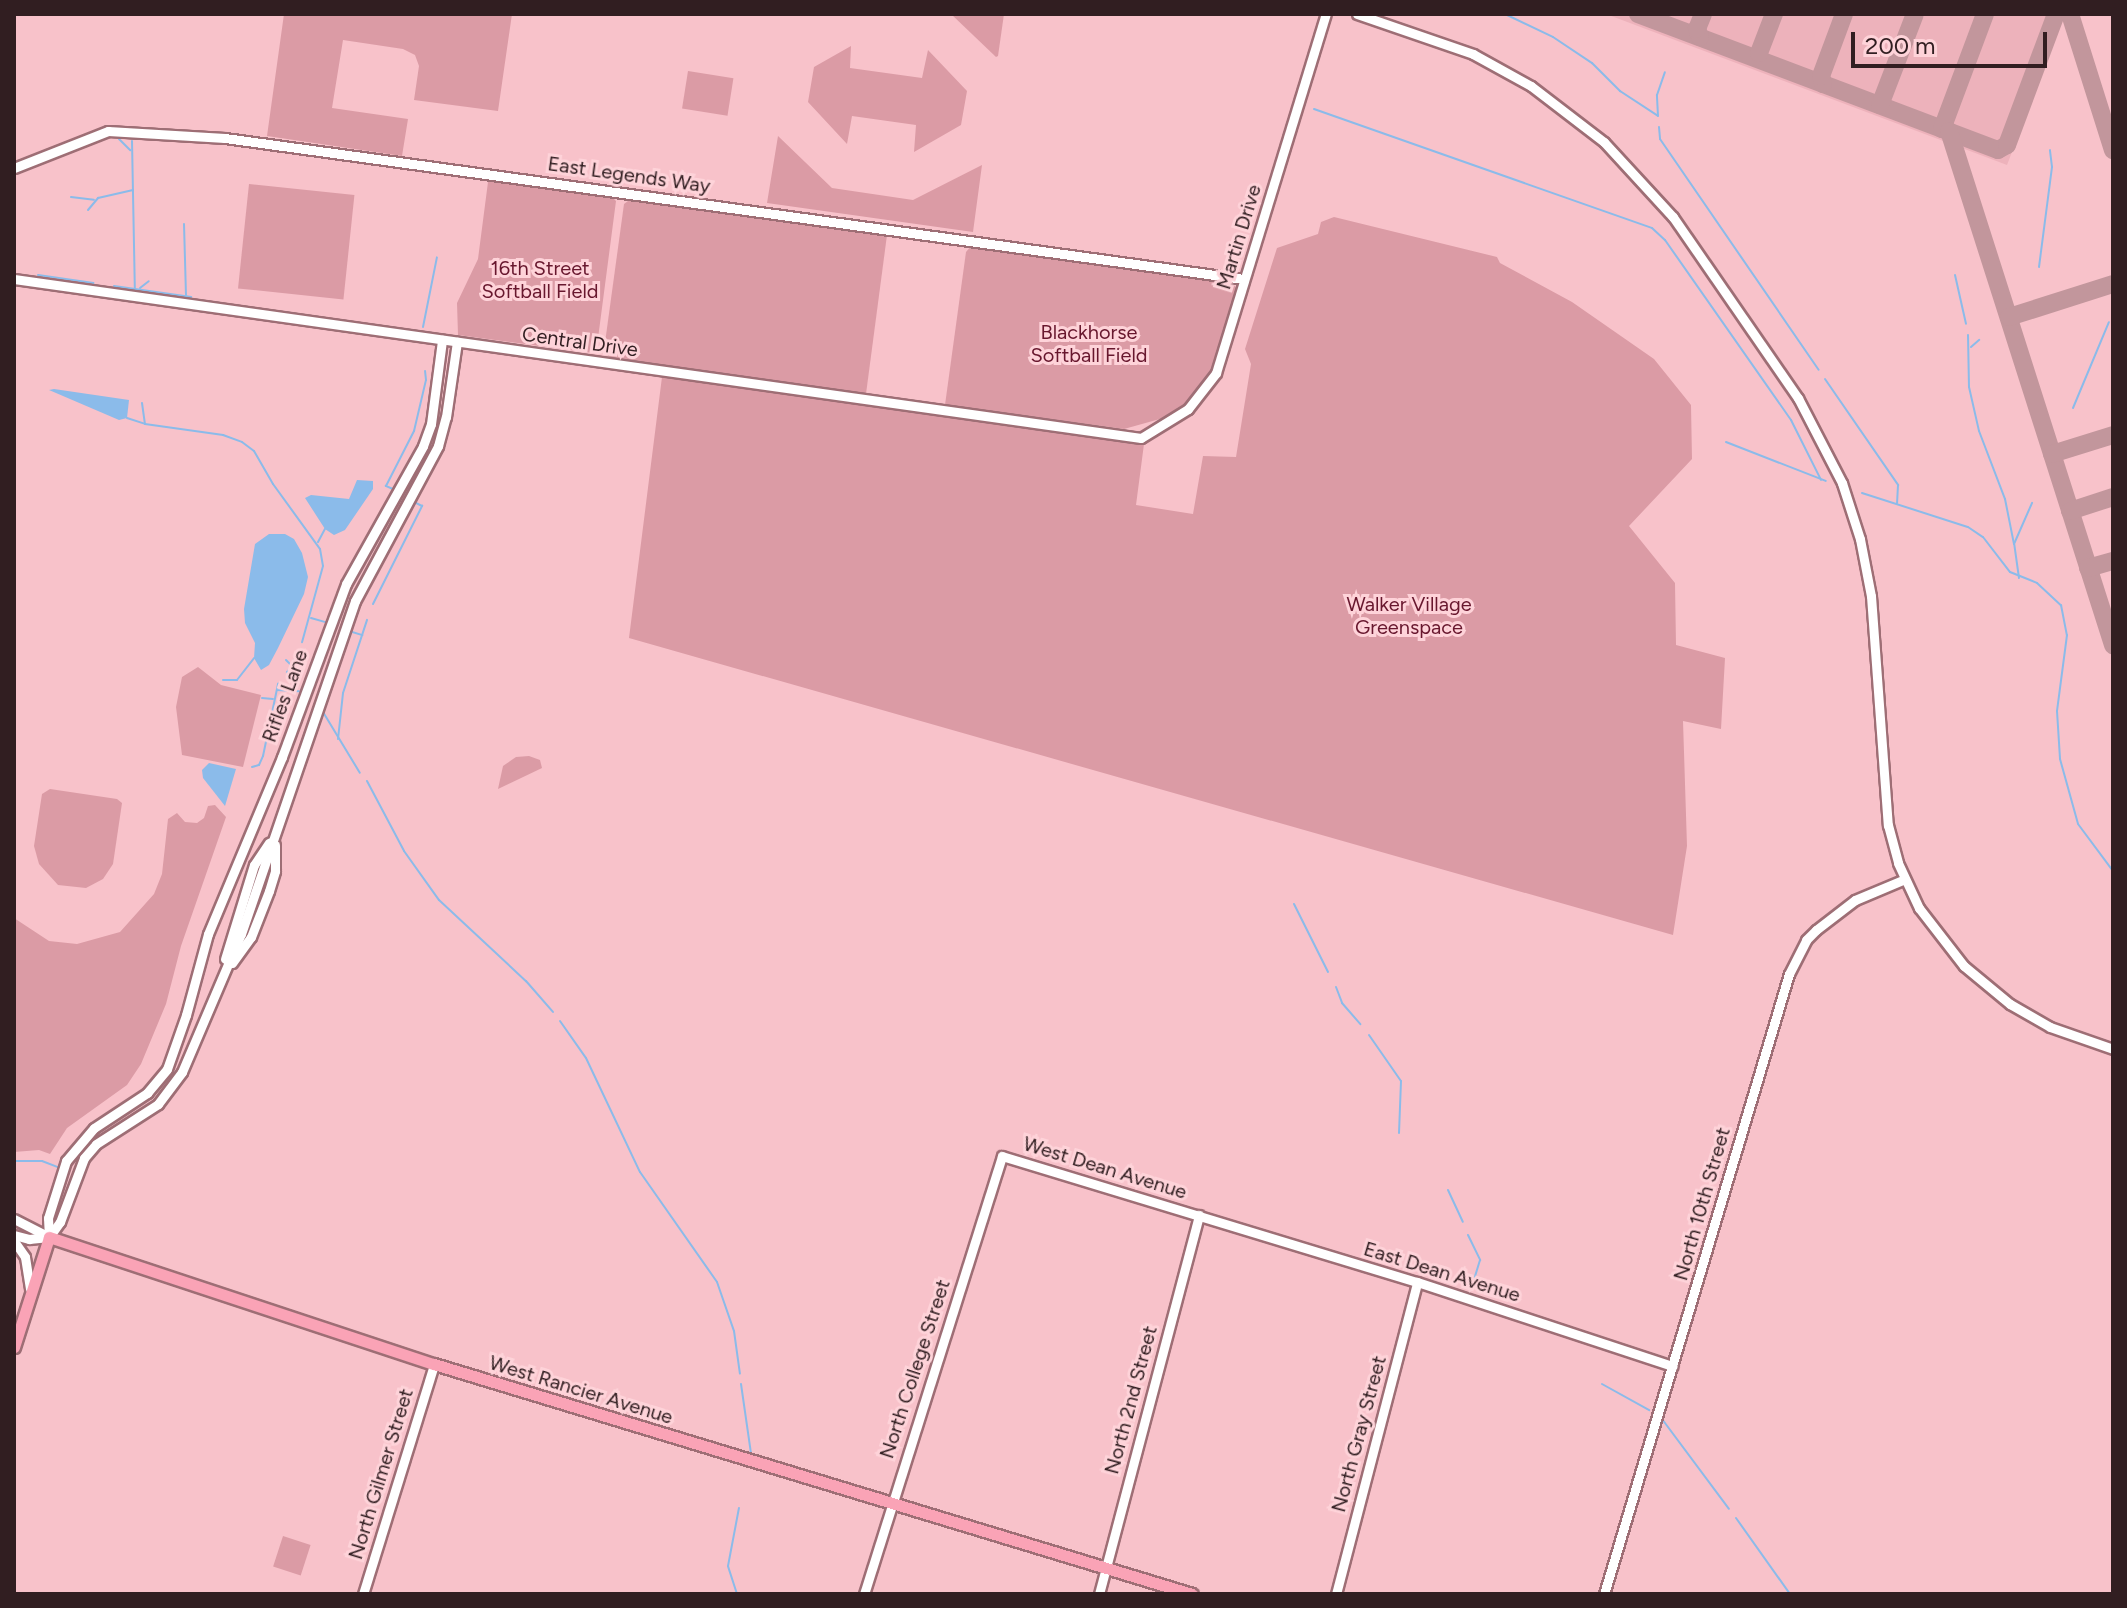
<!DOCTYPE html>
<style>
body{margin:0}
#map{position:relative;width:2127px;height:1608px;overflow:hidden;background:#f8c2ca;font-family:Figtree,sans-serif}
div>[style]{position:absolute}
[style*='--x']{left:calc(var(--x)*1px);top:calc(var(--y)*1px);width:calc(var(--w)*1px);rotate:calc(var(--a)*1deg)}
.built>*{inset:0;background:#edb2bb}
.green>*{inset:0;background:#db9ba5;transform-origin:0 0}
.water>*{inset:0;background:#8bbbea}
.stream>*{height:2px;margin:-1px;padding:0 1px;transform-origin:1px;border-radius:1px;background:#8bbbea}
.taxiway>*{height:18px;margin:-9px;padding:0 9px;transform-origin:9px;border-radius:9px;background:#c2969c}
.roads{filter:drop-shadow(2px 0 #9e6e75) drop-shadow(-2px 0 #9e6e75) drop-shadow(0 2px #9e6e75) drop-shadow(0 -2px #9e6e75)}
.minor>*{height:9px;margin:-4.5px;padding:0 4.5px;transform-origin:4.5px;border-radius:4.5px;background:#fff}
.major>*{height:11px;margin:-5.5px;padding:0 5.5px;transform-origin:5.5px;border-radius:5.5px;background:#faa3b6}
span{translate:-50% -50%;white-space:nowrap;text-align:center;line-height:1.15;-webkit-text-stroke:6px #fed3d9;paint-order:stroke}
.street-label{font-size:20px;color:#311e21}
.park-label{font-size:20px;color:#68172e}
.frame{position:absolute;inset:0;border:16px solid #311e21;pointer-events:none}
.scale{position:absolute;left:1851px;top:32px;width:196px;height:36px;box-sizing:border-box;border:4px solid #311e21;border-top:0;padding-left:10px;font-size:24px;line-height:28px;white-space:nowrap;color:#311e21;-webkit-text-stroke:6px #fed3d9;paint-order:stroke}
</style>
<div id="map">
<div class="built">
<i style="clip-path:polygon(1606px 14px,2065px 14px,2007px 165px)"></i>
</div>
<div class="green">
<i style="clip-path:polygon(284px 14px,512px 14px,498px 111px,414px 100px,419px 66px,415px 55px,403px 49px,343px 40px,332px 108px,408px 119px,402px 156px,267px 136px)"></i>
<i style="clip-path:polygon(951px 14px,1004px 14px,998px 56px,996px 57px)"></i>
<i style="clip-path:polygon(851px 46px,850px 68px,922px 78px,928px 50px,967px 91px,961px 125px,914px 152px,916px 125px,852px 116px,847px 144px,808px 102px,814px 67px)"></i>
<i style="left:688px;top:71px;width:46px;height:38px;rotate:9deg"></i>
<i style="clip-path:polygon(778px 136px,832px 188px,913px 200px,982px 165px,973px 232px,767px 203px)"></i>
<i style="clip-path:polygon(493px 179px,610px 195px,616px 201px,597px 346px,593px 353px,458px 335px,457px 303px,478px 259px,488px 182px)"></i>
<i style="left:249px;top:184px;width:106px;height:105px;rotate:6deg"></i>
<i style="clip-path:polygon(632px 198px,887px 235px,866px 394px,609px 357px,604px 350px,624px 204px)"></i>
<i style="clip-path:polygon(1334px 217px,1497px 257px,1500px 263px,1572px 302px,1654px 359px,1691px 405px,1692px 459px,1629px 526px,1675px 583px,1676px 645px,1725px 658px,1721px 729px,1683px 721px,1687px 846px,1673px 935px,629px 638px,662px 377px,1144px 444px,1136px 505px,1193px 514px,1203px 456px,1236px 457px,1251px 364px,1245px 349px,1277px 248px,1318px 234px,1321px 222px)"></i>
<i style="clip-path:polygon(972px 245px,1231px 282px,1238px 290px,1210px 375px,1193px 398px,1167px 417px,1124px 429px,945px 405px,966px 252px)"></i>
<i style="clip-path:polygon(198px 667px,221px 685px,261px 695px,243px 767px,182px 755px,176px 707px,182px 677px)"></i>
<i style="clip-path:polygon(529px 756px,540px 760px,542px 768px,498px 789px,503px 766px,516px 757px)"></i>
<i style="clip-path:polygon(50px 789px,117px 799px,122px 803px,113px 864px,103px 879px,86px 888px,58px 885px,39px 864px,34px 846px,42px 794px)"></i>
<i style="clip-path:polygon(215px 805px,226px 817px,181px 946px,166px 1004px,141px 1064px,127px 1085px,67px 1128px,50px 1154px,39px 1150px,14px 1152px,14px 918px,49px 941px,77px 944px,120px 932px,154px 894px,162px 874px,168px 819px,177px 813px,185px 822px,197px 823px,204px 818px,208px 806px)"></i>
<i style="left:283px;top:1536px;width:29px;height:32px;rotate:18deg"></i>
</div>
<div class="water">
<i style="clip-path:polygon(54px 389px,129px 400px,127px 418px,119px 420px,49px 390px)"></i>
<i style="clip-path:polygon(357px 480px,373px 481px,373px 489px,345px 530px,334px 535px,325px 529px,305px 498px,311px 495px,349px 499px)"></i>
<i style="clip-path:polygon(269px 534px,285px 534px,294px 539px,302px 553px,308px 577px,304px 594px,278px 648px,269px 665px,261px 670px,254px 658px,255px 643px,245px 623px,244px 609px,255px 544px)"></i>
<i style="clip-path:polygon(209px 763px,236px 769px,225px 806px,203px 778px,202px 770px)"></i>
</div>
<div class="stream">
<i style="--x:1505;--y:14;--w:53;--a:25.6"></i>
<i style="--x:1553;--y:37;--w:47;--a:33.7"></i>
<i style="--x:1592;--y:63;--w:40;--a:45"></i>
<i style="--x:1620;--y:91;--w:45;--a:33.3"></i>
<i style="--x:1658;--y:116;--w:21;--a:-93"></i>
<i style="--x:1657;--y:95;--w:24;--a:-71"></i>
<i style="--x:1314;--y:109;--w:358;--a:19.4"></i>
<i style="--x:1652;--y:228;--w:18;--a:43"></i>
<i style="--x:1665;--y:240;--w:220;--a:55"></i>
<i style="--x:1791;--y:420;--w:67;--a:63.4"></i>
<i style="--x:1659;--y:127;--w:12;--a:85"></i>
<i style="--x:1660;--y:139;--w:280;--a:55.5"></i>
<i style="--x:119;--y:139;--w:16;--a:45"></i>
<i style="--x:132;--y:141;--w:150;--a:88.9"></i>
<i style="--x:71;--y:197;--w:23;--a:7"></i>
<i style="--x:88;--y:210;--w:16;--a:-50"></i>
<i style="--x:98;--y:198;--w:36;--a:-13"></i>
<i style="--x:184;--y:224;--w:71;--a:88.4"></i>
<i style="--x:2039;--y:267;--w:101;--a:-82.6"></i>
<i style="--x:2052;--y:167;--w:17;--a:-97"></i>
<i style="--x:38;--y:275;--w:56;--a:8.3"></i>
<i style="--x:1955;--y:275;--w:50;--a:77.3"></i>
<i style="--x:114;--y:286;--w:78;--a:8.1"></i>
<i style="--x:140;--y:288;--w:11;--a:-38"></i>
<i style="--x:423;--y:327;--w:71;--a:-78.7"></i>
<i style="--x:1968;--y:335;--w:52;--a:88.9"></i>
<i style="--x:1969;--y:387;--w:45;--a:77.2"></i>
<i style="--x:1979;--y:431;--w:73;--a:69.1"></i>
<i style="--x:2005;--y:499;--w:46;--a:78.7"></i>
<i style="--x:1971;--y:347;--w:11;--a:-41"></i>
<i style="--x:1825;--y:379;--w:129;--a:55.4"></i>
<i style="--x:1898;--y:485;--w:18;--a:93"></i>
<i style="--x:142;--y:403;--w:21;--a:82"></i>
<i style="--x:145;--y:424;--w:79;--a:8"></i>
<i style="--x:223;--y:435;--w:20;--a:20"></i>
<i style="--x:242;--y:442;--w:15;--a:37"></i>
<i style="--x:254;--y:451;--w:38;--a:60"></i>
<i style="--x:273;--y:484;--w:80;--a:54.1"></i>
<i style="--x:320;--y:549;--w:17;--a:80"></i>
<i style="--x:323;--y:566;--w:79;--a:105.4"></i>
<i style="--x:2073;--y:408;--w:93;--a:-67.3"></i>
<i style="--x:127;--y:418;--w:19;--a:18"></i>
<i style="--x:1726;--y:442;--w:107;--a:21.3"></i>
<i style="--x:393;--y:489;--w:8;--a:-157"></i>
<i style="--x:386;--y:486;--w:62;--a:-63"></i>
<i style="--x:414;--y:431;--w:52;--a:-76.8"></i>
<i style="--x:426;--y:380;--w:9;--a:-96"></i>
<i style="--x:1862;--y:493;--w:111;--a:17.8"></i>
<i style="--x:1968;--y:527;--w:18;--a:34"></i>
<i style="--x:1983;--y:537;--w:44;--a:52.4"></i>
<i style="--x:2010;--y:572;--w:29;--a:22"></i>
<i style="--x:2037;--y:583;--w:33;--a:43"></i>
<i style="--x:2061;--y:605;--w:31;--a:79"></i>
<i style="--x:2067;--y:635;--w:77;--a:97.5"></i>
<i style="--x:2057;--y:711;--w:48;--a:86.4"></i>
<i style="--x:2060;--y:759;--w:67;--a:74.5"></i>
<i style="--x:2078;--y:824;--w:59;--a:53.3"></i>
<i style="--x:318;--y:542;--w:15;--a:-62"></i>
<i style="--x:2019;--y:578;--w:34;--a:-98"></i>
<i style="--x:2014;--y:544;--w:45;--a:-66.3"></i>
<i style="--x:373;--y:604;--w:110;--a:-63.4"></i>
<i style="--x:422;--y:506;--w:9;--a:-153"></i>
<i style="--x:311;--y:618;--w:15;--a:16"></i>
<i style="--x:349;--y:631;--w:14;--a:17"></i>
<i style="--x:295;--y:659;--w:8;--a:113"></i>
<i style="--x:292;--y:666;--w:10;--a:61"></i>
<i style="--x:286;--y:660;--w:8;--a:45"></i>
<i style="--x:292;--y:666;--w:8;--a:130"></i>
<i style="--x:223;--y:680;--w:14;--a:0"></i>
<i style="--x:237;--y:680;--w:28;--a:-52"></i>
<i style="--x:277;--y:690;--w:22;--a:3"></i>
<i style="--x:262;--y:698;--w:11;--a:5"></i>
<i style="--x:323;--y:712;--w:71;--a:58.8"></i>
<i style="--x:338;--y:739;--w:46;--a:-83.8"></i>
<i style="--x:343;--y:693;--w:77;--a:-71.8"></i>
<i style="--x:252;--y:767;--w:7;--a:-16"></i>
<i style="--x:259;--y:765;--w:10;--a:-66"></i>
<i style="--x:263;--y:756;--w:74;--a:-78.2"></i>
<i style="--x:367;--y:781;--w:79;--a:62.1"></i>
<i style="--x:404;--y:851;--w:60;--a:54.5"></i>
<i style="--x:439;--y:900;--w:119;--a:43"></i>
<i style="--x:526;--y:981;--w:41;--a:48.9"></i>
<i style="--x:1294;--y:904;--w:76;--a:63.4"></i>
<i style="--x:1336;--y:987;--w:17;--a:69"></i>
<i style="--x:1342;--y:1003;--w:28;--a:49"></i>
<i style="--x:560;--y:1021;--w:45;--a:54.9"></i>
<i style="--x:586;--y:1058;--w:126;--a:64.7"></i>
<i style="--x:640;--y:1172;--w:134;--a:55"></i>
<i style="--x:717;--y:1282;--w:52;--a:70.9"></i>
<i style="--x:734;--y:1331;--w:43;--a:82.1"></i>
<i style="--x:1369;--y:1035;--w:56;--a:55.2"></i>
<i style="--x:1401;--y:1081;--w:52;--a:92.2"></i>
<i style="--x:14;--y:1161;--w:28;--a:0"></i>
<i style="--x:42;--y:1161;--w:17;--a:21"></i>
<i style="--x:1448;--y:1190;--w:35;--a:65"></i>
<i style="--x:1468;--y:1235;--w:28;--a:64"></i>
<i style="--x:1480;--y:1260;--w:31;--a:107"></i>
<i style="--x:741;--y:1384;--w:70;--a:81.8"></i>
<i style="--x:1602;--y:1384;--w:54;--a:29"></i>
<i style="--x:1662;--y:1419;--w:112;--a:53.3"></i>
<i style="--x:1736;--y:1518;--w:93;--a:54.6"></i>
<i style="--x:737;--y:1594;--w:29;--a:-108"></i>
<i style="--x:728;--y:1566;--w:59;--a:-79.3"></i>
</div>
<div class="taxiway">
<i style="--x:1638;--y:14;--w:385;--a:20.7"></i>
<i style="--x:1998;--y:150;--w:10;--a:-29"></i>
<i style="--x:2007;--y:145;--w:140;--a:-69.5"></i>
<i style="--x:2070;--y:14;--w:143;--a:72.5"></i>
<i style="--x:1700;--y:37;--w:9;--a:-111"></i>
<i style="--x:1697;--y:29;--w:16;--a:-68"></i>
<i style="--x:1759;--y:53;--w:42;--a:-69"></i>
<i style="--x:1823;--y:84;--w:8;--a:-104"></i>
<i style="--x:1821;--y:76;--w:66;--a:-69.6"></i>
<i style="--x:1880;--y:105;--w:97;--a:-69"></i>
<i style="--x:1942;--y:129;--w:123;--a:-69.5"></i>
<i style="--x:1949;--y:131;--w:540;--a:72.3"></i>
<i style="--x:2009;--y:317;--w:109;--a:-17.6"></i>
<i style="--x:2052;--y:454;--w:64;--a:-17.3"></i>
<i style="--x:2070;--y:511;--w:45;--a:-18"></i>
<i style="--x:2088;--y:568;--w:26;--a:-16"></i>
</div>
<div class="roads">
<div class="minor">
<i style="--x:1357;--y:14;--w:123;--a:19"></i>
<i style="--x:1473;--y:54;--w:66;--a:28.9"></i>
<i style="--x:1531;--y:86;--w:92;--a:37.5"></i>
<i style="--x:1604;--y:142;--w:102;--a:47.4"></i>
<i style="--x:1673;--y:217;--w:220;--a:55.4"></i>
<i style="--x:1798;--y:398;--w:96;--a:62.6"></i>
<i style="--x:1842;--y:483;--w:59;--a:72.2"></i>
<i style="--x:1860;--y:539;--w:58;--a:79.1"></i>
<i style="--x:1871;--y:596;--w:230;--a:85.8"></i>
<i style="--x:1888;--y:825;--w:39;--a:75"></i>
<i style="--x:1898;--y:863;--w:50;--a:65"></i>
<i style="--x:1919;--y:908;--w:73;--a:52.2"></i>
<i style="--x:1964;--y:966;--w:60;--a:39.6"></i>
<i style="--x:2010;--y:1004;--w:46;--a:29.9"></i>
<i style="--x:2050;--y:1027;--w:67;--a:19.2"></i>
<i style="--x:14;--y:168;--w:101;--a:-21.5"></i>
<i style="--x:108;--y:131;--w:117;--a:3.4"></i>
<i style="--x:225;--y:138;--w:1029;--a:7.88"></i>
<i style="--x:14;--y:279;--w:1138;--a:8.03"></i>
<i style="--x:1141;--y:438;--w:55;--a:-31.7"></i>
<i style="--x:1188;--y:409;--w:46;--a:-52.1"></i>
<i style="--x:1216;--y:373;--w:375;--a:-73"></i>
<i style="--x:225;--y:959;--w:98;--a:-72.9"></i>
<i style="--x:254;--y:865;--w:27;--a:-56"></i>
<i style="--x:232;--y:963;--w:32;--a:-54"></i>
<i style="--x:251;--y:937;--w:49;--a:-68.6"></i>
<i style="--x:269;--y:891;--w:21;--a:-73"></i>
<i style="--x:275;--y:871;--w:26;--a:-90"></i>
<i style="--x:14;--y:1219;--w:39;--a:27"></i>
<i style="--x:14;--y:1235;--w:16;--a:15"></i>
<i style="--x:29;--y:1239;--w:20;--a:-6"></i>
<i style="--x:49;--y:1237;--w:19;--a:-54"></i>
<i style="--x:60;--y:1222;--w:68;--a:-69.4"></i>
<i style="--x:84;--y:1158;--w:18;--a:-49"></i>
<i style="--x:96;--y:1144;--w:74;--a:-32.8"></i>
<i style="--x:158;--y:1104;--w:40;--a:-53"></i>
<i style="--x:182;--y:1072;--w:150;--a:-66.9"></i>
<i style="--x:241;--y:934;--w:352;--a:-71.1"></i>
<i style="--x:355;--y:601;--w:176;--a:-61.8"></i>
<i style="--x:438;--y:446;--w:30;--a:-75"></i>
<i style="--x:446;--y:417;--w:76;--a:-81.7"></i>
<i style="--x:49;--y:1237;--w:19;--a:-93"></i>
<i style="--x:48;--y:1218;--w:60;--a:-72.5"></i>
<i style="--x:66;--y:1161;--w:43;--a:-49.7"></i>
<i style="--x:94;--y:1128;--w:64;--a:-33.4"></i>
<i style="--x:147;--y:1093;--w:31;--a:-50"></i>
<i style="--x:167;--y:1069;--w:57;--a:-70.6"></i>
<i style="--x:186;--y:1015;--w:84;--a:-74.8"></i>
<i style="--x:208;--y:934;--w:192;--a:-67.3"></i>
<i style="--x:282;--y:757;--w:184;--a:-69.7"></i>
<i style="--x:346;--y:584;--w:158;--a:-60.8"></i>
<i style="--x:423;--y:446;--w:23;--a:-70"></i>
<i style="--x:431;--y:424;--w:85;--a:-82.5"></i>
<i style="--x:14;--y:1241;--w:19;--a:55"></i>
<i style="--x:25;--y:1257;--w:32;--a:81"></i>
<i style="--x:363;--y:1594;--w:241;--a:-72.8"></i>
<i style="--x:864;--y:1594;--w:459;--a:-72.5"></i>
<i style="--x:1002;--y:1156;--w:434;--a:16.9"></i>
<i style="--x:1417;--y:1282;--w:269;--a:18.2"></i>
<i style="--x:1099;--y:1594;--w:392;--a:-75.2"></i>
<i style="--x:1336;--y:1594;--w:322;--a:-75.4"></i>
<i style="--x:1604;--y:1594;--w:647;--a:-73.39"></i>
<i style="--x:1789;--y:974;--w:38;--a:-63"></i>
<i style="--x:1806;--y:940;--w:14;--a:-45"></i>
<i style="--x:1816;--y:930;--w:49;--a:-37.6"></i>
<i style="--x:1855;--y:900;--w:54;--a:-22.8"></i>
</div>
<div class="major">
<i style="--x:14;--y:1347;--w:115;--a:-72.3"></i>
<i style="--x:49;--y:1237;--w:405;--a:18.3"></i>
<i style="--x:434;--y:1364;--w:792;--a:16.88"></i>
</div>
</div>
<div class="street-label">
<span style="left:629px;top:175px;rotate:8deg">East Legends Way</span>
<span style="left:1239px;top:237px;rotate:-73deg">Martin Drive</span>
<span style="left:580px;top:342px;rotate:8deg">Central Drive</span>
<span style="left:285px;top:696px;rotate:-70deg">Rifles Lane</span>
<span style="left:1105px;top:1168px;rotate:17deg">West Dean Avenue</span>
<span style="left:1702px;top:1204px;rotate:-74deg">North 10th Street</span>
<span style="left:1442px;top:1272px;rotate:17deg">East Dean Avenue</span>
<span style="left:915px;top:1369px;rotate:-72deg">North College Street</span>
<span style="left:581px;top:1390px;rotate:17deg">West Rancier Avenue</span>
<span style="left:1131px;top:1400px;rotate:-75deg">North 2nd Street</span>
<span style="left:1359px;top:1434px;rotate:-75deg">North Gray Street</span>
<span style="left:381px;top:1474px;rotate:-73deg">North Gilmer Street</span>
</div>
<div class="park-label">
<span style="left:540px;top:280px">16th Street<br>Softball Field</span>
<span style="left:1089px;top:344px">Blackhorse<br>Softball Field</span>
<span style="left:1409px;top:616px">Walker Village<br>Greenspace</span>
</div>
<div class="frame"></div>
<div class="scale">200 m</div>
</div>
